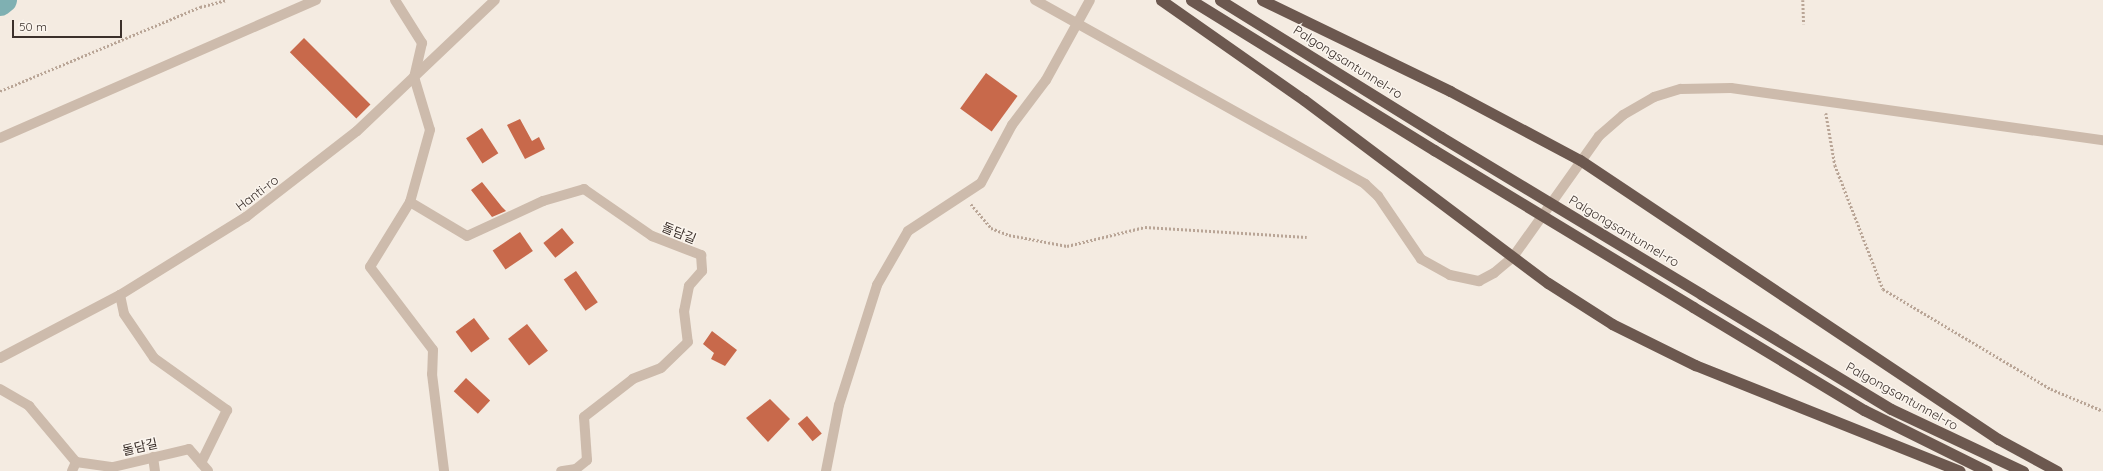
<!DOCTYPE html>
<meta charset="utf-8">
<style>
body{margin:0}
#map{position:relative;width:2103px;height:471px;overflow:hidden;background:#f4ebe1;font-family:Quicksand,"Noto Sans KR",sans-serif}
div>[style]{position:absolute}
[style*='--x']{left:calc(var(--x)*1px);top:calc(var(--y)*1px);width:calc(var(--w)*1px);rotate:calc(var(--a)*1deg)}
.river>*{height:26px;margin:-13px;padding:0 13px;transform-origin:13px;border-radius:13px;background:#7fb0b2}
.building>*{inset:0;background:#c8694b;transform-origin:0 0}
.path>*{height:2.5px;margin-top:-1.25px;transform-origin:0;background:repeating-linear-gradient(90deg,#b9a596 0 2px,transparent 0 4px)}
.minor>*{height:10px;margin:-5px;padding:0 5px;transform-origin:5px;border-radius:5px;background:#cdbbac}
.tertiary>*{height:10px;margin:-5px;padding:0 5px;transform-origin:5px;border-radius:5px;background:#cdbbac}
.trunk>*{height:11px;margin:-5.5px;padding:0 5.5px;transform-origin:5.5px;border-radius:5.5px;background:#6c584f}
.trunk-bridge>*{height:11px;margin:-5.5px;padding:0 5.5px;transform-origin:5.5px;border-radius:5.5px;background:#6c584f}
span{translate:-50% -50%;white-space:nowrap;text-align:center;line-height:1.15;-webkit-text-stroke:3px #fbf5ee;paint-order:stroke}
.street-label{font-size:13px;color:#3b302b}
.scale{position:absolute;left:12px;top:20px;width:110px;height:18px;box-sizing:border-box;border:2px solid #3b302b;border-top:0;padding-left:5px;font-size:12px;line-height:14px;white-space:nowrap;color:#3b302b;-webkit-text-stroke:3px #fbf5ee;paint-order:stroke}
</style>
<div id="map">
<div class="river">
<i style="--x:0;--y:3;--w:5;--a:-37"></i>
</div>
<div class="building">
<i style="left:304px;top:38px;width:94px;height:20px;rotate:45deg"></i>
<i style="left:986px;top:73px;width:39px;height:44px;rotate:36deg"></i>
<i style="clip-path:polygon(520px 119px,532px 141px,539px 137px,545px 149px,525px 159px,507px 125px)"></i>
<i style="left:482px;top:128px;width:30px;height:19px;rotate:57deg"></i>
<i style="clip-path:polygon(482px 182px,502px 207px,506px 211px,492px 217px,471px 190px)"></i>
<i style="left:562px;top:228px;width:19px;height:24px;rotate:51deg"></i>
<i style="left:520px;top:232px;width:23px;height:33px;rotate:56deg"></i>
<i style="left:576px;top:271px;width:38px;height:15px;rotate:55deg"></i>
<i style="left:474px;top:318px;width:26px;height:23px;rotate:53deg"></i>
<i style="left:527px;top:324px;width:34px;height:24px;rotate:52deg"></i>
<i style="clip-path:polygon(712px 331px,737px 350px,725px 366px,711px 359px,714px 353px,703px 344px)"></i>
<i style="left:466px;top:378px;width:33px;height:18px;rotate:43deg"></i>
<i style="clip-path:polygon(770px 399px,790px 419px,768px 442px,746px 418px)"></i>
<i style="left:807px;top:416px;width:23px;height:12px;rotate:50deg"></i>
</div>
<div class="path">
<i style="--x:1803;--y:0;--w:24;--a:88"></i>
<i style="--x:0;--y:91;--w:217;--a:-22.8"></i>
<i style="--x:200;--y:7;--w:27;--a:-15"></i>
<i style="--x:1826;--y:113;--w:53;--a:80.2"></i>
<i style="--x:1835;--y:165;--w:133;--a:68.8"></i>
<i style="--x:1883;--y:289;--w:196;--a:30.8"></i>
<i style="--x:2051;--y:389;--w:56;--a:22.9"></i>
<i style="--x:971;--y:204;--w:31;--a:50"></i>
<i style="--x:991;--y:228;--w:19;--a:21"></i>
<i style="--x:1009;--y:235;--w:59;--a:10.7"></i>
<i style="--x:1067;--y:246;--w:80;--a:-13.7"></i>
<i style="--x:1145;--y:227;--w:162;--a:3.5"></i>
</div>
<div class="minor">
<i style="--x:395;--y:0;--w:51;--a:57.9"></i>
<i style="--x:422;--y:43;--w:35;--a:103"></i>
<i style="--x:414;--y:77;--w:55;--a:73.2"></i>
<i style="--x:430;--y:130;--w:75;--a:105.5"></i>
<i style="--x:410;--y:202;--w:76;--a:121.6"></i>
<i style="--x:370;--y:267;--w:104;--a:52.8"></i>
<i style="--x:433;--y:350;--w:24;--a:92"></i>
<i style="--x:432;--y:374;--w:98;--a:82.9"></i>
<i style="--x:1035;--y:0;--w:378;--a:29.1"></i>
<i style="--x:1365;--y:184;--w:18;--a:43"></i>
<i style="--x:1378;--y:196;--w:76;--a:55.7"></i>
<i style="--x:1421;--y:259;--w:33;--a:29"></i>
<i style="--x:1450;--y:275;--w:30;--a:12"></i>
<i style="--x:1479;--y:281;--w:17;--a:-28"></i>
<i style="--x:1494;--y:273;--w:25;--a:-40"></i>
<i style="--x:1513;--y:257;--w:148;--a:-54.6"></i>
<i style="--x:1599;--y:136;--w:32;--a:-41"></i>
<i style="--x:1623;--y:115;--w:36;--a:-30"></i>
<i style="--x:1654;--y:97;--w:28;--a:-17"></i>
<i style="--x:1681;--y:89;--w:50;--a:-1.1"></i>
<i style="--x:1731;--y:88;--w:376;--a:8"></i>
<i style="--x:0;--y:138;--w:345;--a:-23.6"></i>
<i style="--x:410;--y:202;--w:66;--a:30.8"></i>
<i style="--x:467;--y:236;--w:84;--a:-24.7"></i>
<i style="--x:543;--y:201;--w:43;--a:-16.3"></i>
<i style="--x:584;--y:189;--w:83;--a:34.7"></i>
<i style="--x:652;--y:236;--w:53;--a:21.2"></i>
<i style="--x:701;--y:255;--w:16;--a:86"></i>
<i style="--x:702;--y:271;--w:20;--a:131"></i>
<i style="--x:689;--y:286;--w:25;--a:101"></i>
<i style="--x:684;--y:311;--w:31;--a:83"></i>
<i style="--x:688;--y:342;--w:37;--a:136"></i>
<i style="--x:661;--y:368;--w:30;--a:159"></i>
<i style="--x:633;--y:379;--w:62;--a:142.2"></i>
<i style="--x:584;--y:417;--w:43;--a:86"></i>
<i style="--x:587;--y:460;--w:14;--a:141"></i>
<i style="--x:576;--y:469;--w:15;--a:172"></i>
<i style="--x:120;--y:295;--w:19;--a:78"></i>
<i style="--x:124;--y:314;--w:53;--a:55.7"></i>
<i style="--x:154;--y:358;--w:90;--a:35.5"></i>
<i style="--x:227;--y:410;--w:59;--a:116.1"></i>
<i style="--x:0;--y:389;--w:34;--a:30"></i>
<i style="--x:29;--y:406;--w:73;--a:50"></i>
<i style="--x:153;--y:457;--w:14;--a:82"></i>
<i style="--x:72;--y:471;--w:10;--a:-66"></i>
<i style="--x:76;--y:462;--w:37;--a:8"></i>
<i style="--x:113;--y:467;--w:78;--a:-13.3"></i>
<i style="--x:189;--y:449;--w:29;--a:49"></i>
<i style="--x:826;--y:471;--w:67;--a:-78.9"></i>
<i style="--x:839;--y:405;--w:126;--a:-72.4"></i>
<i style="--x:877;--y:285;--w:62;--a:-60.1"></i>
<i style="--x:908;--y:231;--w:87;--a:-33.3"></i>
<i style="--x:981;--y:183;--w:66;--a:-61.9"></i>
<i style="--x:1012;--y:125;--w:56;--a:-52.9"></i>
<i style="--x:1046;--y:80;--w:91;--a:-61.2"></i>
</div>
<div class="tertiary">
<i style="--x:0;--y:358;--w:136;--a:-27.7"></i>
<i style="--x:120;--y:295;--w:148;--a:-31.8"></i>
<i style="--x:246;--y:217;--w:140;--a:-37.8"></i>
<i style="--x:357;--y:131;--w:190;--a:-43.5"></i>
</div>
<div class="trunk">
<i style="--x:1161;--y:0;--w:174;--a:35"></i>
<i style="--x:1304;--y:100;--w:305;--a:36.9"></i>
<i style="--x:1548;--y:283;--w:76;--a:32.6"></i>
<i style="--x:1612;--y:324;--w:93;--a:26.3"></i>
<i style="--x:1695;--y:365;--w:285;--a:21.8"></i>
<i style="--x:1191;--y:0;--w:286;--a:31.7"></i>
<i style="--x:1220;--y:0;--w:260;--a:31.8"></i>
<i style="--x:1262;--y:0;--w:209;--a:25.8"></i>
<i style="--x:1450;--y:91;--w:147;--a:28"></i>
<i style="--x:1580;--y:160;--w:503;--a:33.72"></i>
<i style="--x:1998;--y:439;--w:67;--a:28.5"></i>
<i style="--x:1701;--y:294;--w:222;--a:31.2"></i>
<i style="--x:1891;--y:409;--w:146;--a:25.2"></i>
<i style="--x:1693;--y:307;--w:200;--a:31.1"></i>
<i style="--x:1864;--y:410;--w:137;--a:26.4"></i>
</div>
<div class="trunk-bridge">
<i style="--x:1441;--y:137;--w:304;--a:31.1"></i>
<i style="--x:1434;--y:150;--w:303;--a:31.2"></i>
</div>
<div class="street-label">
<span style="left:1348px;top:62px;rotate:32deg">Palgongsantunnel-ro</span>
<span style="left:257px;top:193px;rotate:-37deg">Hanti-ro</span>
<span style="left:1624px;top:231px;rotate:31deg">Palgongsantunnel-ro</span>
<span style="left:679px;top:233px;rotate:22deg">돌담길</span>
<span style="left:1902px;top:396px;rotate:29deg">Palgongsantunnel-ro</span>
<span style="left:140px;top:447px;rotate:-13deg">돌담길</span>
</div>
<div class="scale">50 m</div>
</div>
